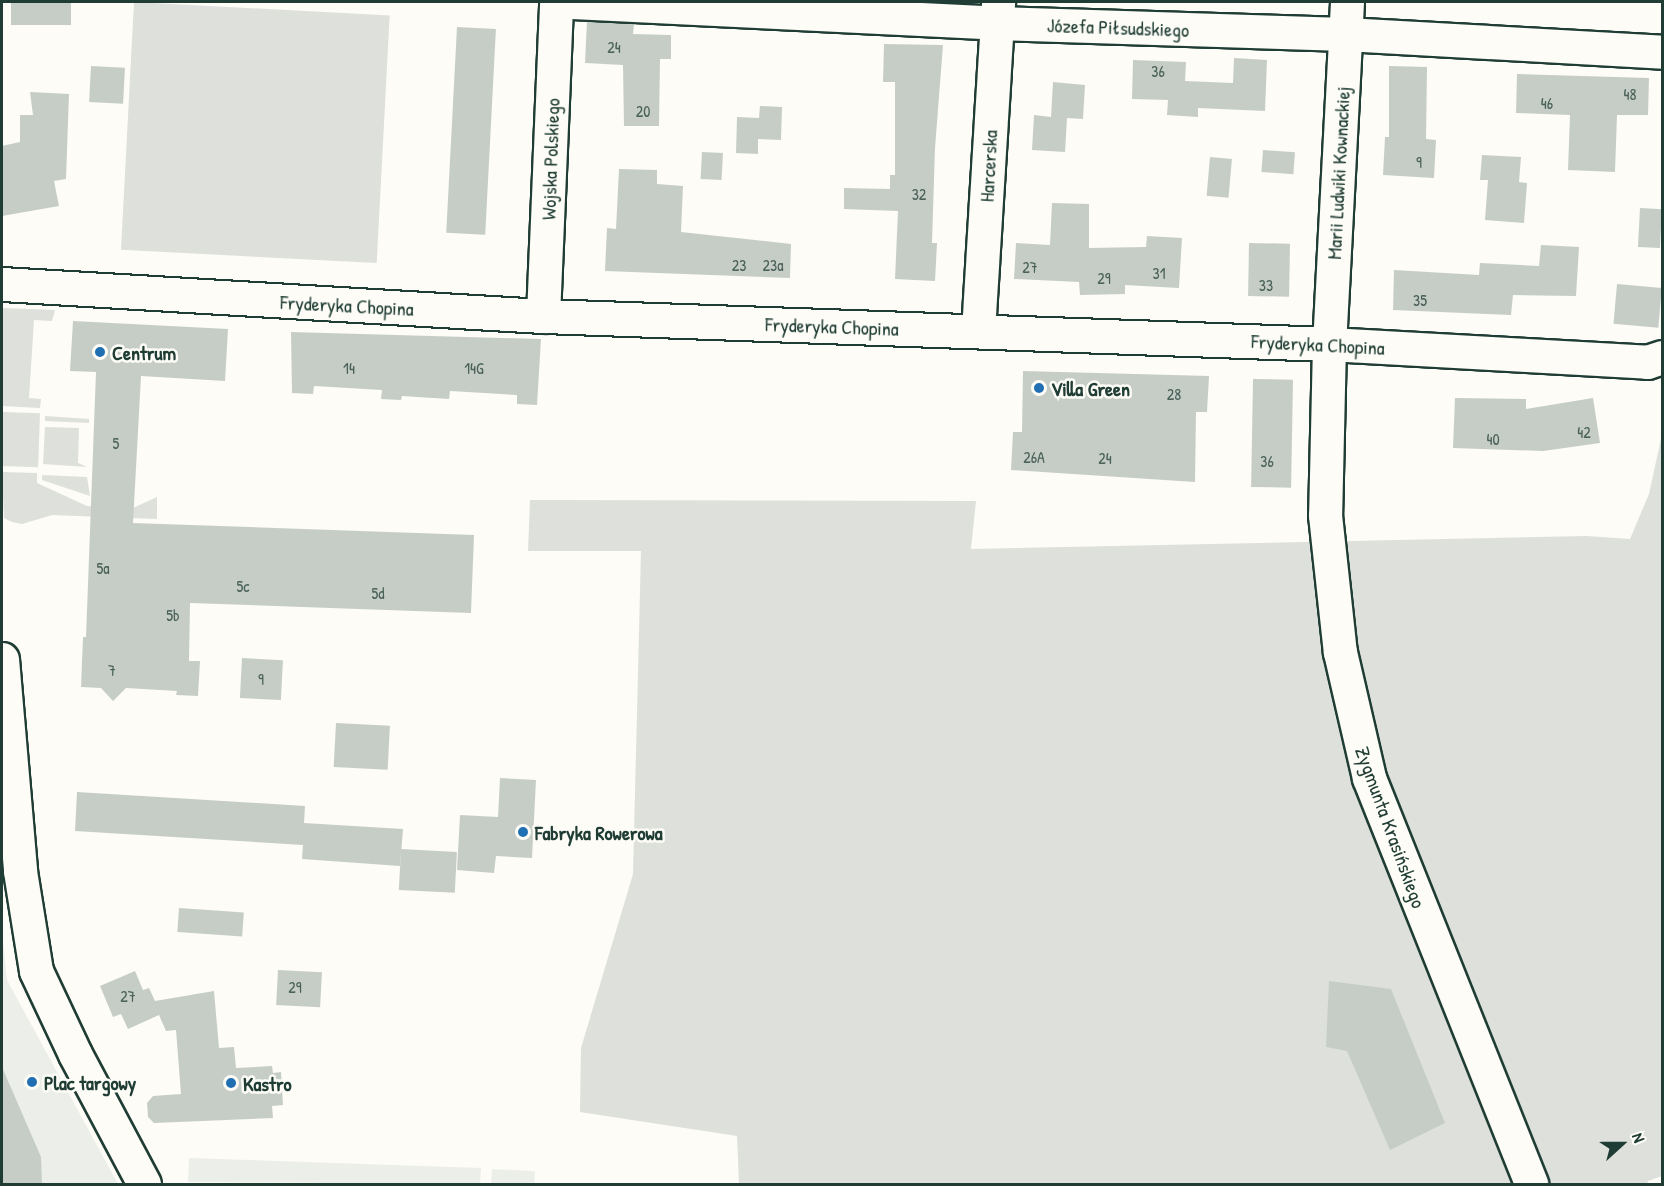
<!DOCTYPE html>
<meta charset="utf-8">
<style>
body{margin:0}
#map{position:relative;width:1664px;height:1186px;overflow:hidden;background:#fdfcf7;font-family:"Patrick Hand",sans-serif}
div>[style]{position:absolute}
[style*='--x']{left:calc(var(--x)*1px);top:calc(var(--y)*1px);width:calc(var(--w)*1px);rotate:calc(var(--a)*1deg)}
.built>*{inset:0;background:#eceee9;transform-origin:0 0}
.green>*{inset:0;background:#dde0db;transform-origin:0 0}
.building>*{inset:0;background:#c6cdc7;transform-origin:0 0}
.roads{filter:drop-shadow(2px 0 #1f3d34) drop-shadow(-2px 0 #1f3d34) drop-shadow(0 2px #1f3d34) drop-shadow(0 -2px #1f3d34)}
.minor>*{height:33px;margin:-16.5px;padding:0 16.5px;transform-origin:16.5px;border-radius:16.5px;background:#fdfcf7}
.dots>*{width:16px;height:16px;translate:-50% -50%;box-sizing:border-box;border:3px solid #fdfcf7;border-radius:50%}
span{translate:-50% -50%;white-space:nowrap;text-align:center;line-height:1.15;-webkit-text-stroke:5px #fdfcf7;paint-order:stroke}
.number-label{font-size:16px;color:#496159}
.number-label span{-webkit-text-stroke-width:0}
.street-label{font-size:20px;color:#1f3d34}
.poi-label{font-size:20px;color:#1f3d34;font-weight:700}
.left{translate:0 -50%;text-align:left}
.frame{position:absolute;inset:0;border:3px solid #1f3d34;pointer-events:none}
.north{position:absolute;left:1592px;top:1114px;width:60px;height:60px;-webkit-text-stroke:4px #fdfcf7;paint-order:stroke;rotate:69deg;font-size:16px;font-weight:700;line-height:24px;text-align:center;color:#1f3d34}
.north::after{content:'';display:block;margin:auto;width:21px;height:27px;background:#1f3d34;clip-path:polygon(50% 0,100% 100%,50% 72%,0 100%)}
</style>
<div id="map">
<div class="built">
<i style="clip-path:polygon(2px 932px,7px 980px,118px 1184px,2px 1184px)"></i>
<i style="clip-path:polygon(189px 1158px,481px 1168px,480px 1184px,188px 1182px)"></i>
<i style="left:492px;top:1169px;width:43px;height:15px;rotate:3deg"></i>
</div>
<div class="green">
<i style="left:134px;top:2px;width:256px;height:248px;rotate:3deg"></i>
<i style="clip-path:polygon(2px 308px,55px 310px,52px 321px,34px 320px,29px 398px,41px 399px,40px 408px,2px 406px)"></i>
<i style="left:2px;top:412px;width:38px;height:54px;rotate:2deg"></i>
<i style="clip-path:polygon(45px 416px,89px 419px,89px 423px,45px 421px)"></i>
<i style="clip-path:polygon(45px 427px,79px 428px,78px 463px,87px 467px,43px 464px)"></i>
<i style="clip-path:polygon(1662px 434px,1662px 1176px,1648px 1181px,1647px 1184px,739px 1184px,737px 1136px,580px 1112px,581px 1048px,633px 874px,641px 551px,528px 551px,530px 500px,976px 501px,971px 549px,1587px 536px,1630px 539px,1649px 494px)"></i>
<i style="clip-path:polygon(2px 472px,37px 473px,37px 483px,87px 506px,133px 508px,157px 497px,157px 519px,52px 515px,22px 524px,12px 522px,4px 518px)"></i>
<i style="clip-path:polygon(42px 475px,87px 477px,90px 496px,42px 480px)"></i>
</div>
<div class="building">
<i style="left:11px;top:2px;width:60px;height:23px"></i>
<i style="clip-path:polygon(587px 21px,634px 24px,633px 34px,671px 35px,671px 59px,660px 59px,659px 126px,624px 126px,623px 65px,585px 63px)"></i>
<i style="left:457px;top:27px;width:39px;height:206px;rotate:3deg"></i>
<i style="clip-path:polygon(884px 44px,943px 45px,935px 148px,932px 243px,937px 243px,935px 281px,895px 279px,898px 211px,844px 209px,844px 188px,890px 189px,890px 175px,895px 175px,895px 82px,883px 82px)"></i>
<i style="clip-path:polygon(1234px 58px,1267px 60px,1265px 111px,1198px 108px,1198px 117px,1167px 115px,1168px 100px,1132px 99px,1133px 60px,1186px 62px,1185px 81px,1233px 83px)"></i>
<i style="left:91px;top:66px;width:34px;height:36px;rotate:3deg"></i>
<i style="clip-path:polygon(1389px 66px,1427px 67px,1426px 139px,1436px 140px,1434px 178px,1383px 175px,1385px 137px,1389px 137px)"></i>
<i style="clip-path:polygon(1517px 74px,1649px 78px,1648px 115px,1617px 115px,1615px 172px,1568px 170px,1570px 115px,1516px 113px)"></i>
<i style="clip-path:polygon(1053px 82px,1085px 85px,1083px 119px,1067px 118px,1065px 152px,1032px 150px,1034px 115px,1051px 117px)"></i>
<i style="clip-path:polygon(30px 92px,69px 94px,66px 179px,54px 181px,59px 206px,2px 216px,2px 146px,20px 142px,20px 115px,33px 115px)"></i>
<i style="clip-path:polygon(760px 106px,782px 107px,781px 140px,758px 139px,758px 154px,736px 153px,737px 117px,759px 118px)"></i>
<i style="left:1263px;top:150px;width:32px;height:22px;rotate:4deg"></i>
<i style="left:702px;top:152px;width:21px;height:27px;rotate:3deg"></i>
<i style="clip-path:polygon(1482px 155px,1521px 157px,1519px 182px,1527px 183px,1524px 223px,1485px 220px,1488px 180px,1480px 180px)"></i>
<i style="left:1210px;top:157px;width:22px;height:39px;rotate:5deg"></i>
<i style="clip-path:polygon(619px 169px,657px 170px,657px 184px,683px 186px,681px 232px,791px 244px,790px 278px,605px 271px,607px 228px,616px 229px)"></i>
<i style="clip-path:polygon(1052px 203px,1089px 204px,1089px 248px,1146px 247px,1147px 236px,1182px 238px,1179px 288px,1125px 285px,1125px 294px,1080px 295px,1079px 282px,1014px 279px,1016px 243px,1050px 245px)"></i>
<i style="left:1640px;top:208px;width:22px;height:39px;rotate:3deg"></i>
<i style="left:1249px;top:243px;width:41px;height:53px;rotate:1deg"></i>
<i style="clip-path:polygon(1541px 245px,1579px 247px,1576px 296px,1513px 295px,1511px 315px,1393px 310px,1394px 270px,1479px 275px,1480px 263px,1539px 266px)"></i>
<i style="left:1617px;top:284px;width:45px;height:40px;rotate:5deg"></i>
<i style="clip-path:polygon(73px 321px,228px 329px,225px 381px,141px 376px,133px 523px,474px 535px,471px 613px,190px 603px,189px 661px,200px 661px,198px 696px,176px 695px,177px 691px,126px 688px,113px 701px,101px 688px,81px 687px,83px 637px,86px 637px,96px 372px,70px 371px)"></i>
<i style="clip-path:polygon(291px 332px,541px 339px,537px 405px,517px 404px,517px 395px,450px 391px,449px 399px,402px 396px,401px 400px,381px 399px,382px 390px,314px 386px,313px 394px,292px 393px)"></i>
<i style="clip-path:polygon(1023px 371px,1209px 376px,1207px 412px,1196px 412px,1195px 482px,1011px 470px,1013px 432px,1022px 432px)"></i>
<i style="left:1253px;top:379px;width:40px;height:108px;rotate:1deg"></i>
<i style="clip-path:polygon(1455px 398px,1526px 399px,1526px 409px,1593px 398px,1600px 443px,1543px 451px,1453px 448px)"></i>
<i style="left:242px;top:658px;width:41px;height:40px;rotate:3deg"></i>
<i style="left:336px;top:723px;width:54px;height:44px;rotate:3deg"></i>
<i style="clip-path:polygon(500px 778px,536px 780px,532px 858px,496px 856px,494px 873px,457px 870px,460px 815px,498px 817px)"></i>
<i style="clip-path:polygon(77px 792px,305px 806px,304px 823px,403px 829px,400px 866px,302px 859px,303px 845px,75px 831px)"></i>
<i style="left:401px;top:849px;width:56px;height:41px;rotate:3deg"></i>
<i style="left:179px;top:908px;width:65px;height:24px;rotate:4deg"></i>
<i style="left:278px;top:970px;width:44px;height:35px;rotate:3deg"></i>
<i style="clip-path:polygon(135px 971px,143px 990px,149px 988px,155px 1001px,214px 991px,219px 1048px,234px 1047px,236px 1068px,272px 1066px,273px 1073px,281px 1072px,283px 1105px,272px 1106px,273px 1118px,154px 1123px,148px 1117px,147px 1103px,153px 1096px,181px 1094px,176px 1030px,166px 1031px,159px 1015px,128px 1029px,121px 1014px,113px 1017px,100px 986px)"></i>
<i style="clip-path:polygon(1329px 981px,1391px 989px,1445px 1123px,1390px 1150px,1347px 1051px,1326px 1047px)"></i>
<i style="clip-path:polygon(2px 1067px,41px 1157px,42px 1185px,2px 1185px)"></i>
</div>
<div class="roads">
<div class="minor">
<i style="--x:573;--y:2;--w:424;--a:2.8"></i>
<i style="--x:996;--y:23;--w:349;--a:1.8"></i>
<i style="--x:1345;--y:34;--w:318;--a:3.2"></i>
<i style="--x:1347;--y:2;--w:342;--a:93"></i>
<i style="--x:1329;--y:344;--w:171;--a:91.3"></i>
<i style="--x:1325;--y:515;--w:138;--a:83.8"></i>
<i style="--x:1340;--y:652;--w:129;--a:77"></i>
<i style="--x:1369;--y:778;--w:437;--a:68.2"></i>
<i style="--x:2;--y:284;--w:542;--a:3.39"></i>
<i style="--x:543;--y:316;--w:786;--a:2.04"></i>
<i style="--x:1329;--y:344;--w:319;--a:3.2"></i>
<i style="--x:1647;--y:362;--w:16;--a:-18"></i>
<i style="--x:543;--y:316;--w:314;--a:-87.6"></i>
<i style="--x:978;--y:331;--w:330;--a:-86.5"></i>
<i style="--x:2;--y:659;--w:213;--a:85.1"></i>
<i style="--x:20;--y:871;--w:101;--a:80.9"></i>
<i style="--x:36;--y:971;--w:92;--a:64.8"></i>
<i style="--x:75;--y:1054;--w:147;--a:62"></i>
</div>
</div>
<div class="dots">
<i style="left:100px;top:352px;background:#1f6fb2"></i>
<i style="left:1039px;top:388px;background:#1f6fb2"></i>
<i style="left:523px;top:832px;background:#1f6fb2"></i>
<i style="left:32px;top:1082px;background:#1f6fb2"></i>
<i style="left:231px;top:1083px;background:#1f6fb2"></i>
</div>
<div class="number-label">
<span style="left:614px;top:47px">24</span>
<span style="left:1158px;top:71px">36</span>
<span style="left:1630px;top:94px">48</span>
<span style="left:1547px;top:103px">46</span>
<span style="left:643px;top:111px">20</span>
<span style="left:1419px;top:162px">9</span>
<span style="left:919px;top:194px">32</span>
<span style="left:739px;top:265px">23</span>
<span style="left:773px;top:265px">23a</span>
<span style="left:1030px;top:267px">27</span>
<span style="left:1159px;top:273px">31</span>
<span style="left:1104px;top:278px">29</span>
<span style="left:1266px;top:285px">33</span>
<span style="left:1420px;top:300px">35</span>
<span style="left:349px;top:368px">14</span>
<span style="left:474px;top:368px">14G</span>
<span style="left:1174px;top:394px">28</span>
<span style="left:1584px;top:432px">42</span>
<span style="left:1493px;top:439px">40</span>
<span style="left:116px;top:443px">5</span>
<span style="left:1034px;top:457px">26A</span>
<span style="left:1105px;top:458px">24</span>
<span style="left:1267px;top:461px">36</span>
<span style="left:103px;top:568px">5a</span>
<span style="left:243px;top:586px">5c</span>
<span style="left:378px;top:593px">5d</span>
<span style="left:173px;top:615px">5b</span>
<span style="left:112px;top:670px">7</span>
<span style="left:261px;top:679px">9</span>
<span style="left:295px;top:987px">29</span>
<span style="left:128px;top:996px">27</span>
</div>
<div class="street-label">
<span style="left:1118px;top:27px;rotate:2deg">Józefa Piłsudskiego</span>
<span style="left:550px;top:159px;rotate:-88deg">Wojska Polskiego</span>
<span style="left:988px;top:166px;rotate:-87deg">Harcerska</span>
<span style="left:1338px;top:173px;rotate:-87deg">Marii Ludwiki Kownackiej</span>
<span style="left:347px;top:305px;rotate:3deg">Fryderyka Chopina</span>
<span style="left:832px;top:326px;rotate:2deg">Fryderyka Chopina</span>
<span style="left:1318px;top:344px;rotate:3deg">Fryderyka Chopina</span>
<span style="left:1391px;top:827px;rotate:70deg">Zygmunta Krasińskiego</span>
</div>
<div class="poi-label">
<span class="left" style="left:112px;top:352px">Centrum</span>
<span class="left" style="left:1051px;top:388px">Villa Green</span>
<span class="left" style="left:535px;top:832px">Fabryka Rowerowa</span>
<span class="left" style="left:44px;top:1082px">Plac targowy</span>
<span class="left" style="left:243px;top:1083px">Kastro</span>
</div>
<div class="frame"></div>
<div class="north">N</div>
</div>
